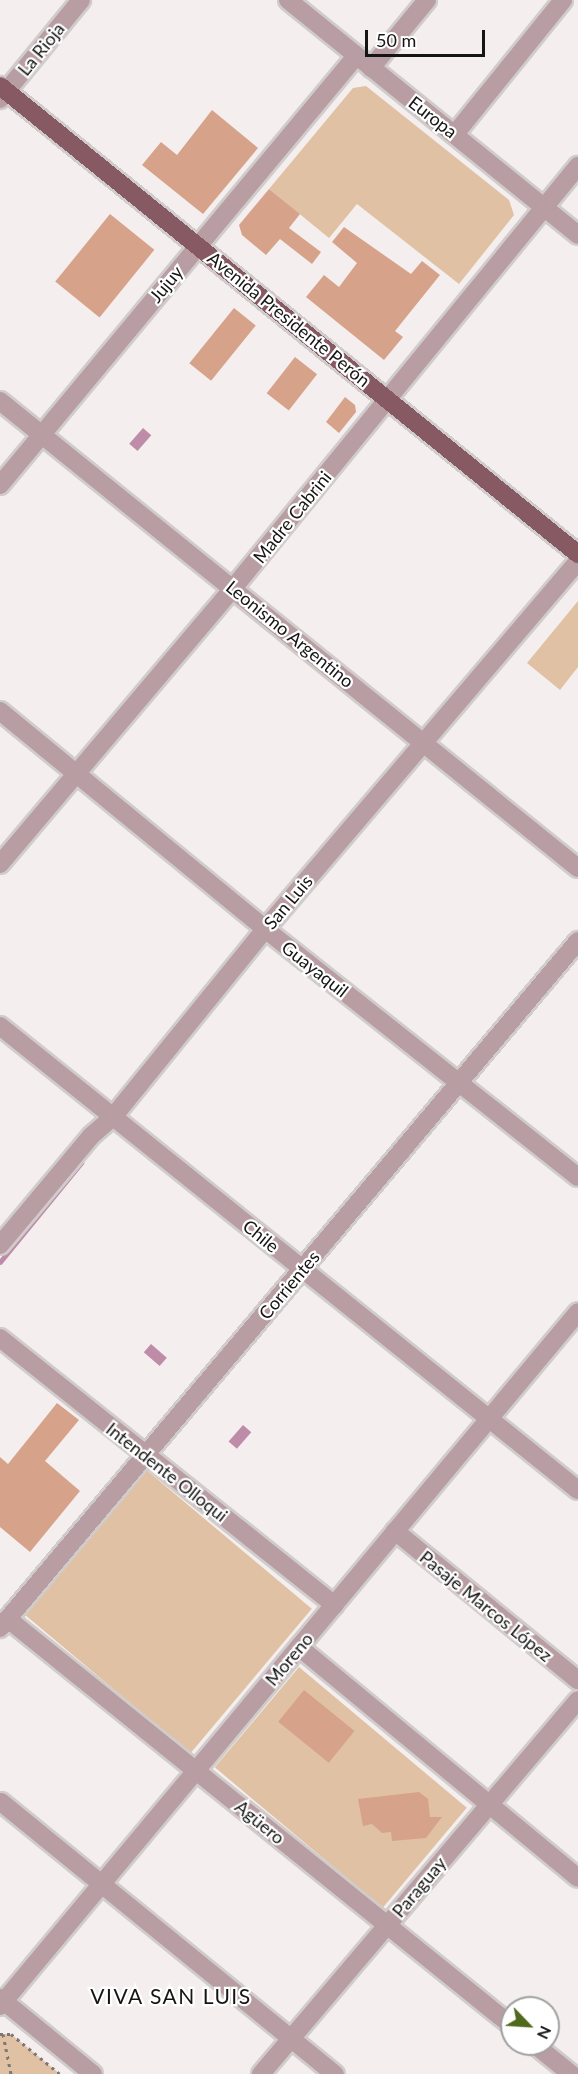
<!DOCTYPE html>
<meta charset="utf-8">
<style>
body{margin:0}
#map{position:relative;width:578px;height:2074px;overflow:hidden;background:#f4efee;font-family:Lato,sans-serif}
div>[style]{position:absolute}
[style*='--x']{left:calc(var(--x)*1px);top:calc(var(--y)*1px);width:calc(var(--w)*1px);rotate:calc(var(--a)*1deg)}
.green>*{inset:0;background:#e0c1a3;transform-origin:0 0}
.water>*{inset:0;background:#be8ca8;transform-origin:0 0}
.stream>*{height:4.5px;margin:-2.25px;padding:0 2.25px;transform-origin:2.25px;border-radius:2.25px;background:#be8ca8}
.building>*{inset:0;background:#d7a28a;transform-origin:0 0}
.path>*{height:3px;margin-top:-1.5px;transform-origin:0;background:repeating-linear-gradient(90deg,#7b7878 0 3px,transparent 0 7.5px)}
.roads{filter:drop-shadow(2px 0 #d0cccb) drop-shadow(-2px 0 #d0cccb) drop-shadow(0 2px #d0cccb) drop-shadow(0 -2px #d0cccb)}
.minor>*{height:18px;margin:-9px;padding:0 9px;transform-origin:9px;border-radius:9px;background:#b89da2}
.major>*{height:18px;margin:-9px;padding:0 9px;transform-origin:9px;border-radius:9px;background:#865963}
span{translate:-50% -50%;white-space:nowrap;text-align:center;line-height:1.15;-webkit-text-stroke:4.5px #fff;paint-order:stroke}
.street-label{font-size:18px;color:#161515}
.quarter-label{font-size:21px;color:#161515;letter-spacing:1.5px}
.north{position:absolute;left:500px;top:1996px;width:60px;height:60px;box-sizing:border-box;background:#fff;border:2px solid #a2a1a1;border-radius:50%;rotate:115deg;font-size:16px;font-weight:700;line-height:24px;text-align:center;color:#161515}
.north::after{content:'';display:block;margin:auto;width:21px;height:27px;background:#4f6a1c;clip-path:polygon(50% 0,100% 100%,50% 72%,0 100%)}
.scale{position:absolute;left:365px;top:30px;width:120px;height:27px;box-sizing:border-box;border:3px solid #161515;border-top:0;padding-left:8px;font-size:18px;line-height:21px;white-space:nowrap;color:#161515;-webkit-text-stroke:4px #fff;paint-order:stroke}
</style>
<div id="map">
<div class="green">
<i style="clip-path:polygon(366px 86px,509px 200px,514px 215px,459px 284px,357px 204px,329px 238px,269px 189px,353px 88px)"></i>
<i style="clip-path:polygon(578px 601px,578px 667px,560px 690px,527px 663px)"></i>
<i style="left:144px;top:1468px;width:219px;height:189px;rotate:40deg"></i>
<i style="left:299px;top:1667px;width:219px;height:131px;rotate:40deg"></i>
<i style="clip-path:polygon(0 2034px,11px 2034px,60px 2074px,0 2074px)"></i>
</div>
<div class="water">
<i style="left:143px;top:428px;width:11px;height:21px;rotate:41deg"></i>
<i style="left:151px;top:1344px;width:21px;height:11px;rotate:41deg"></i>
<i style="left:243px;top:1425px;width:11px;height:22px;rotate:41deg"></i>
</div>
<div class="stream">
<i style="--x:0;--y:1262;--w:128;--a:-50.7"></i>
</div>
<div class="building">
<i style="clip-path:polygon(212px 110px,258px 148px,203px 214px,142px 165px,161px 142px,177px 155px)"></i>
<i style="clip-path:polygon(269px 189px,300px 214px,289px 228px,321px 252px,312px 264px,280px 239px,266px 255px,242px 235px,239px 225px)"></i>
<i style="left:110px;top:214px;width:57px;height:87px;rotate:39deg"></i>
<i style="clip-path:polygon(344px 227px,411px 274px,422px 261px,440px 275px,395px 331px,403px 337px,384px 360px,306px 297px,324px 275px,339px 287px,357px 263px,332px 242px)"></i>
<i style="left:234px;top:308px;width:28px;height:71px;rotate:39deg"></i>
<i style="left:295px;top:357px;width:28px;height:46px;rotate:38deg"></i>
<i style="clip-path:polygon(345px 397px,355px 405px,356px 412px,339px 433px,326px 422px)"></i>
<i style="clip-path:polygon(57px 1403px,79px 1420px,45px 1461px,80px 1491px,30px 1552px,0 1527px,0 1457px,8px 1464px)"></i>
<i style="left:304px;top:1690px;width:65px;height:41px;rotate:39deg"></i>
<i style="clip-path:polygon(419px 1792px,428px 1799px,430px 1817px,442px 1817px,426px 1838px,392px 1841px,391px 1832px,382px 1833px,372px 1824px,363px 1826px,358px 1799px)"></i>
</div>
<div class="path">
<i style="--x:0;--y:2034;--w:11;--a:0"></i>
<i style="--x:11;--y:2034;--w:63;--a:39.2"></i>
<i style="--x:3;--y:2034;--w:41;--a:78.7"></i>
</div>
<div class="roads">
<div class="minor">
<i style="--x:288;--y:0;--w:373;--a:39"></i>
<i style="--x:371;--y:68;--w:88;--a:-50.5"></i>
<i style="--x:0;--y:99;--w:128;--a:-50.7"></i>
<i style="--x:455;--y:134;--w:172;--a:-51.1"></i>
<i style="--x:0;--y:401;--w:743;--a:38.94"></i>
<i style="--x:0;--y:485;--w:557;--a:-50.31"></i>
<i style="--x:0;--y:711;--w:343;--a:39.4"></i>
<i style="--x:265;--y:929;--w:399;--a:38.4"></i>
<i style="--x:0;--y:864;--w:363;--a:-49.8"></i>
<i style="--x:234;--y:587;--w:544;--a:-50.75"></i>
<i style="--x:0;--y:1026;--w:741;--a:38.76"></i>
<i style="--x:0;--y:1245;--w:142;--a:-50.1"></i>
<i style="--x:91;--y:1136;--w:29;--a:-41"></i>
<i style="--x:113;--y:1117;--w:242;--a:-51"></i>
<i style="--x:265;--y:929;--w:483;--a:-49.6"></i>
<i style="--x:0;--y:1338;--w:428;--a:38.6"></i>
<i style="--x:395;--y:1531;--w:236;--a:39.2"></i>
<i style="--x:8;--y:1619;--w:648;--a:38.92"></i>
<i style="--x:0;--y:1628;--w:898;--a:-49.92"></i>
<i style="--x:299;--y:1647;--w:362;--a:39.6"></i>
<i style="--x:1;--y:1802;--w:431;--a:39.2"></i>
<i style="--x:0;--y:1998;--w:120;--a:39.3"></i>
<i style="--x:0;--y:2006;--w:903;--a:-50.21"></i>
<i style="--x:534;--y:2044;--w:48;--a:39"></i>
<i style="--x:261;--y:2074;--w:490;--a:-49.7"></i>
</div>
<div class="major">
<i style="--x:0;--y:86;--w:744;--a:39"></i>
</div>
</div>
<div class="street-label">
<span style="left:41px;top:49px;rotate:-51deg">La Rioja</span>
<span style="left:433px;top:117px;rotate:38deg">Europa</span>
<span style="left:166px;top:284px;rotate:-50deg">Jujuy</span>
<span style="left:289px;top:319px;rotate:39deg">Avenida Presidente Perón</span>
<span style="left:292px;top:517px;rotate:-51deg">Madre Cabrini</span>
<span style="left:290px;top:634px;rotate:39deg">Leonismo Argentino</span>
<span style="left:288px;top:902px;rotate:-50deg">San Luis</span>
<span style="left:315px;top:969px;rotate:38deg">Guayaquil</span>
<span style="left:261px;top:1236px;rotate:39deg">Chile</span>
<span style="left:289px;top:1285px;rotate:-50deg">Corrientes</span>
<span style="left:167px;top:1472px;rotate:38deg">Intendente Olloqui</span>
<span style="left:486px;top:1606px;rotate:39deg">Pasaje Marcos López</span>
<span style="left:289px;top:1659px;rotate:-50deg">Moreno</span>
<span style="left:260px;top:1822px;rotate:39deg">Agüero</span>
<span style="left:419px;top:1887px;rotate:-50deg">Paraguay</span>
</div>
<div class="quarter-label">
<span style="left:171px;top:1996px">VIVA SAN LUIS</span>
</div>
<div class="north">N</div>
<div class="scale">50 m</div>
</div>
